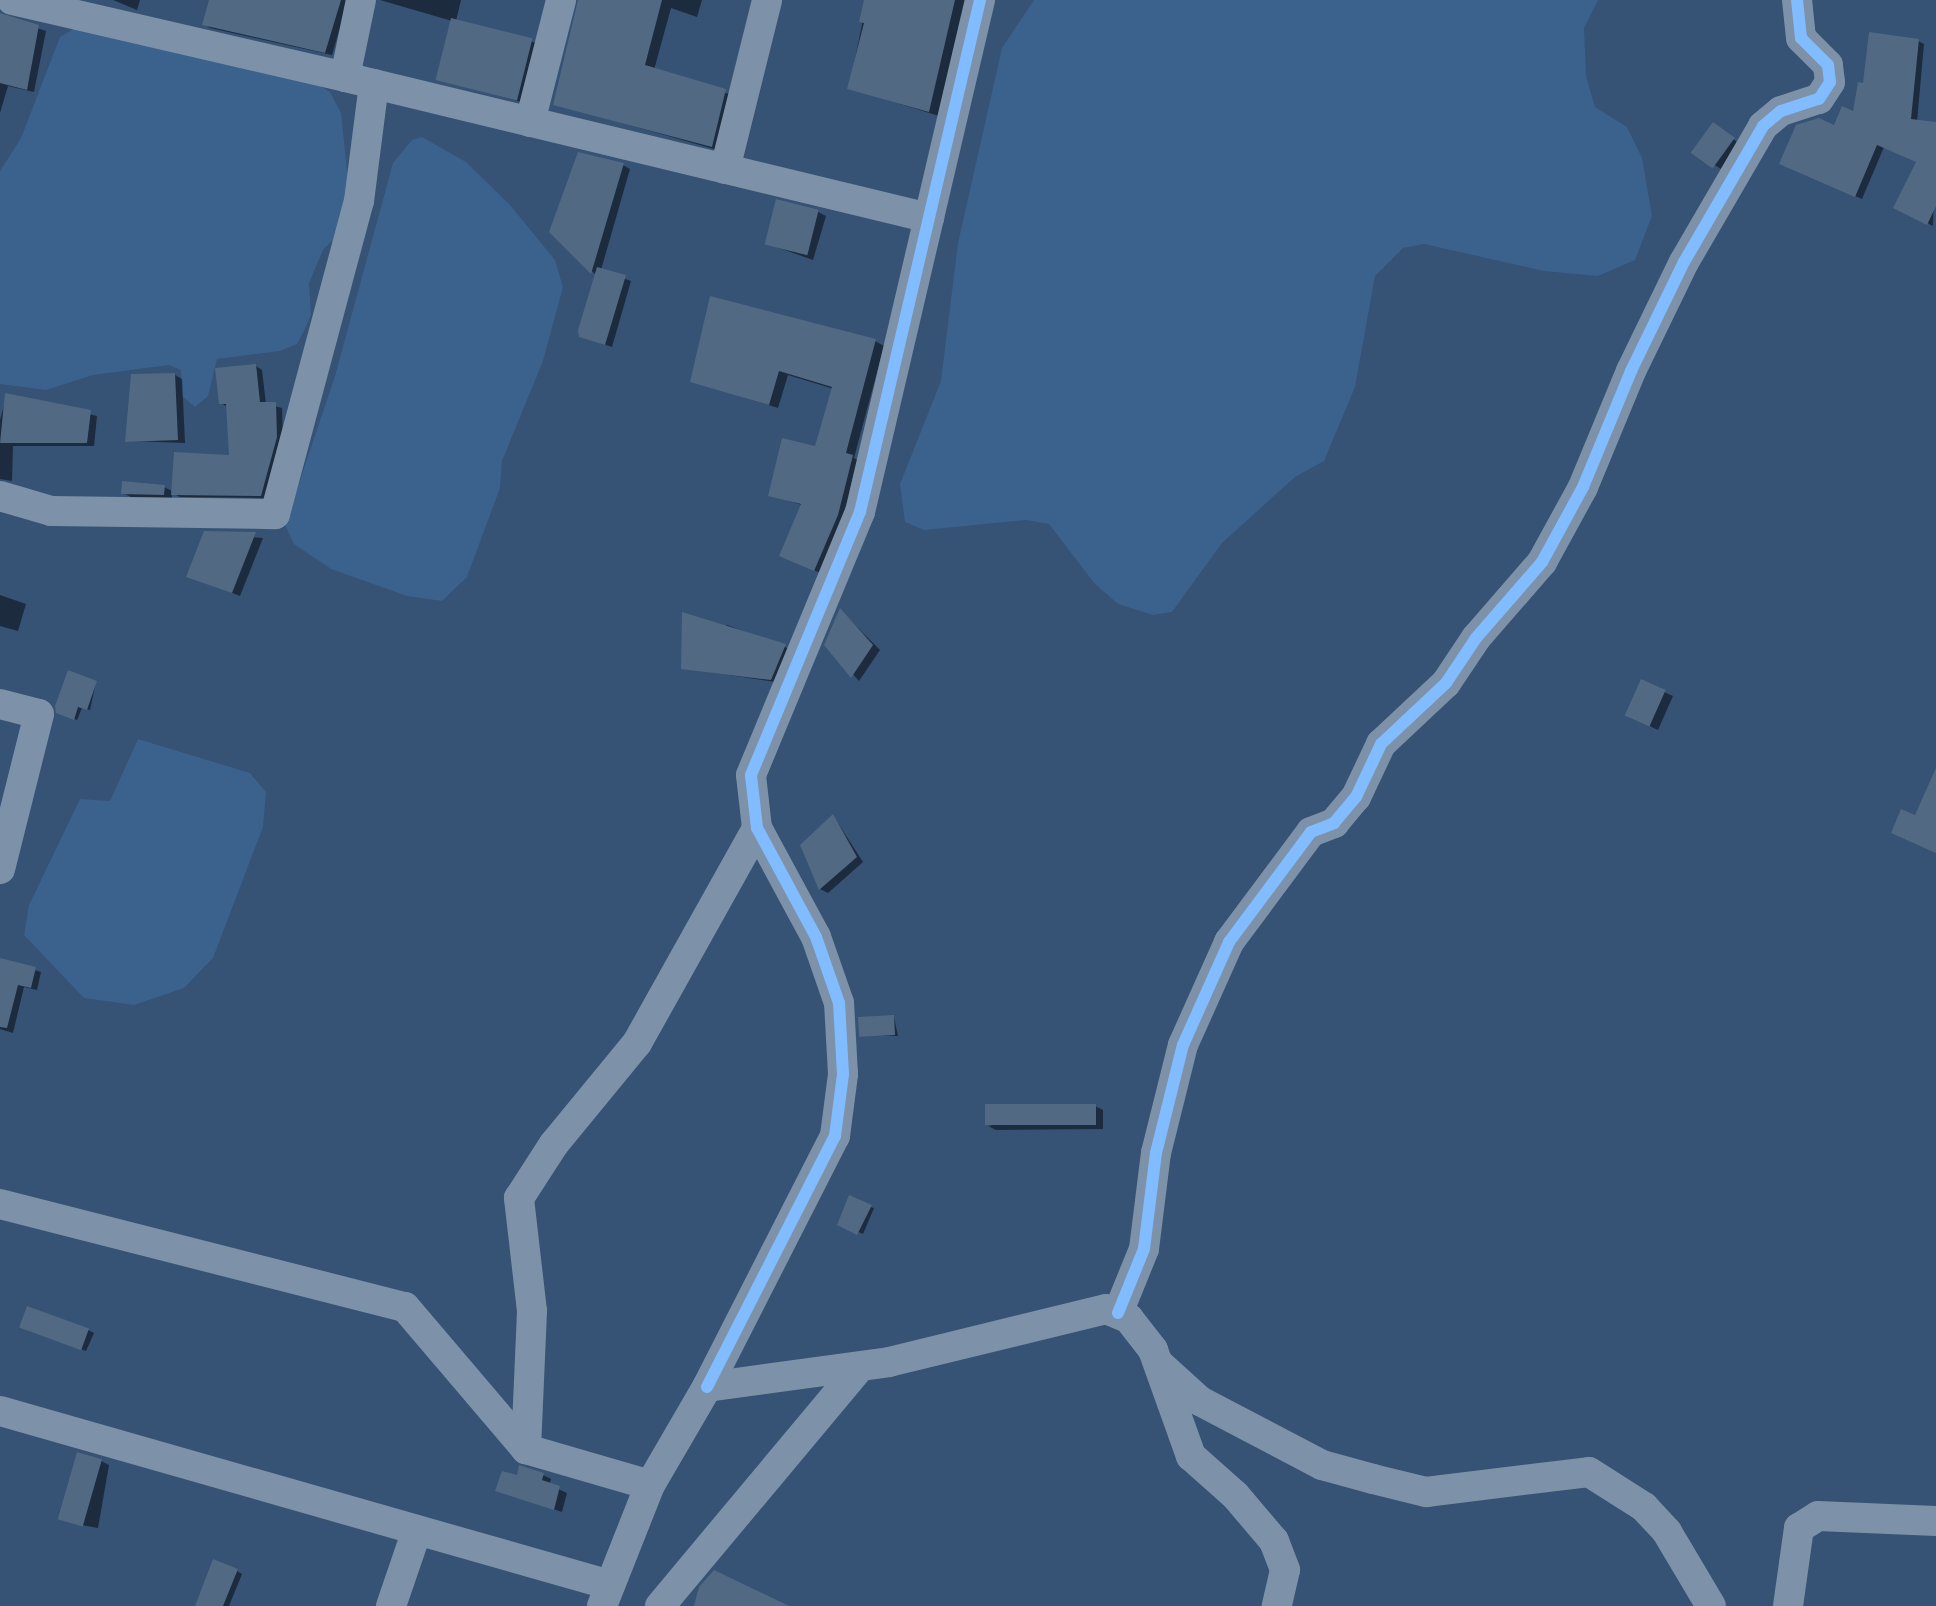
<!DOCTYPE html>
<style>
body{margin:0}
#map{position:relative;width:1936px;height:1606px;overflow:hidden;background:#365274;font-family:"Varela Round",sans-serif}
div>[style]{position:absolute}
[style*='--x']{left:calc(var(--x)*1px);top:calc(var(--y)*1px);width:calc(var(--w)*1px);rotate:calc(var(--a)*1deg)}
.water>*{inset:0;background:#3b618d}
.shadow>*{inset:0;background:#0007;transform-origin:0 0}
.building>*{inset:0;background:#526984;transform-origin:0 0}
.minor>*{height:30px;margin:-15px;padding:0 15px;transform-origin:15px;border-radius:15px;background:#7d92a8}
.cycleway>*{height:12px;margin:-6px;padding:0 6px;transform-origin:6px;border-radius:6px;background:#80bcff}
span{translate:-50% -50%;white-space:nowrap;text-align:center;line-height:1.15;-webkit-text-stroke:6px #1b4f8f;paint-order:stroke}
</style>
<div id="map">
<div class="water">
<i style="clip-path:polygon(1034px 0,1598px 0,1584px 28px,1586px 76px,1595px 107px,1627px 127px,1642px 158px,1652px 216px,1635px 260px,1598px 276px,1544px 271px,1424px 244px,1403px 248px,1375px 276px,1355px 387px,1324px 461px,1295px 477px,1222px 543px,1172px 612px,1153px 615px,1118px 604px,1095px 584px,1049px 524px,1026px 520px,924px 530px,905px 522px,900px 484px,941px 381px,958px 243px,1002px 48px)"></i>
<i style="clip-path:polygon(79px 26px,317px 84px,330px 92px,341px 113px,350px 199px,343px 229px,323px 250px,309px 283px,311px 315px,304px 331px,297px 344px,280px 351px,217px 359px,208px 396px,195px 407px,182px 396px,181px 370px,169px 365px,93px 375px,46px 390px,0 384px,0 171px,21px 138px,60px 37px)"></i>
<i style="clip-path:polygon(422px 137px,466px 162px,510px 205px,555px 260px,563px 287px,543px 361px,502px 461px,500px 488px,467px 577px,442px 601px,407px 596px,331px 569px,294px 544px,285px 525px,335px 376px,393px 163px,412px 140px)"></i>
<i style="clip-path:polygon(138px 739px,250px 773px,266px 792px,263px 827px,213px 958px,184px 988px,134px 1005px,84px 998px,24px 935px,29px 905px,80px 799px,110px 801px)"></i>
</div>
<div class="shadow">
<i style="clip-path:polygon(113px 0,140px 0,137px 10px)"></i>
<i style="clip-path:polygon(211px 0,348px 0,332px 55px,210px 28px,204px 24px)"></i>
<i style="clip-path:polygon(380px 0,461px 0,456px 21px,540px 44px,525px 103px,439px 79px,452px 21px)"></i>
<i style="clip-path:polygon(580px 0,702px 0,697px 17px,671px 8px,654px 70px,735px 96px,721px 151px,555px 104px)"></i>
<i style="clip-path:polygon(867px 0,967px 0,939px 116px,849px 88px)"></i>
<i style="clip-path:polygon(0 16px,46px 31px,34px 92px,8px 86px,0 113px)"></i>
<i style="clip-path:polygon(1918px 41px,1924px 44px,1917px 122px,1936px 125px,1933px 226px,1896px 207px,1919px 161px,1884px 147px,1862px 199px,1788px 167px,1855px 114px,1865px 85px)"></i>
<i style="clip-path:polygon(1717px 126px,1737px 142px,1721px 169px,1696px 153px)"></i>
<i style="clip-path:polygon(623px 165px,630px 169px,601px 270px,631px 281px,612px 347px,588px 339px,597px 276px,551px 232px)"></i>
<i style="clip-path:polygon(818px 212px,826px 216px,813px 260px,765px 243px)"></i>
<i style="clip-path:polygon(875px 341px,884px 346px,854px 458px,861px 462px,846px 521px,823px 574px,790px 560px,802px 505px,770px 495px,816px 448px,834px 389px,788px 375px,778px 408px,692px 381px)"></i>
<i style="clip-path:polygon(256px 366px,262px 370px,266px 404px,282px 408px,283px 441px,268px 498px,180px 497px,172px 493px,172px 498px,131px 497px,123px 493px,164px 487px,174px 492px,231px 458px,229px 408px,221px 403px)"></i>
<i style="clip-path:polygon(175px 375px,182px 379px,185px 443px,128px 441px)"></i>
<i style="clip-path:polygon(7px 395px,97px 416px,94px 446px,13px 446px,12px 481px,0 479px,0 420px)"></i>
<i style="clip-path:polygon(206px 533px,263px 538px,240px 596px,189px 576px)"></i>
<i style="clip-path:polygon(0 595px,26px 604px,18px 631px,0 626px)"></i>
<i style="clip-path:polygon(841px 611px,880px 650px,859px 681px,827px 645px)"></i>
<i style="clip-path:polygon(727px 625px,790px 649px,776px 682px,683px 668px)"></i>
<i style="clip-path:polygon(96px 682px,90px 710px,82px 708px,77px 720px,62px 714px)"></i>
<i style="clip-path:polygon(1642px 682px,1673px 696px,1658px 730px,1635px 719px)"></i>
<i style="clip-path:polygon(834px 817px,863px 862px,828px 893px,820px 889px,802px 846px)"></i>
<i style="clip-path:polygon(0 960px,41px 972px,37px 990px,24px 987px,13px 1033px,0 1029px)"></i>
<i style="clip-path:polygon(894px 1017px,898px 1036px,861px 1035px)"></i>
<i style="clip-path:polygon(1095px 1106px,1103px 1110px,1103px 1129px,996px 1130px,988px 1126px)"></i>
<i style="left:850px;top:1198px;width:26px;height:28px;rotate:23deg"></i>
<i style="clip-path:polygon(27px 1330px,88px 1330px,94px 1333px,86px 1351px)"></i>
<i style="clip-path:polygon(101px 1461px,109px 1465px,98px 1528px,76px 1524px,68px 1520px)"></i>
<i style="clip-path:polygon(543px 1475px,551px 1479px,549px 1485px,567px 1493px,562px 1512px,497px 1490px,518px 1477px)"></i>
<i style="clip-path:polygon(237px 1571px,242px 1574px,229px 1606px,200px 1606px)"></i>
</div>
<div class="building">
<i style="clip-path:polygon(209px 0,341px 0,325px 53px,202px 25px)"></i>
<i style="clip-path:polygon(578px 0,662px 0,645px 65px,726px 89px,712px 147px,553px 105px)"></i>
<i style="clip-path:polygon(864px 0,955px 0,929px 112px,847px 89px,864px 23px,859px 22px)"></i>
<i style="clip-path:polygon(0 13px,39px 25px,27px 90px,0 83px)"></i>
<i style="left:451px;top:18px;width:84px;height:64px;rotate:14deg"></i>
<i style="clip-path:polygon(1869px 32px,1919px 39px,1911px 119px,1936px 122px,1936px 206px,1927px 225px,1893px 208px,1916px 162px,1877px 145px,1855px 197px,1779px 164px,1796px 125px,1819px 118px,1834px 125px,1842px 106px,1853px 111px,1858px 82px,1863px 83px)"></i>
<i style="left:1713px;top:122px;width:27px;height:38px;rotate:36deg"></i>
<i style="clip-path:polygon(578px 152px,624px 163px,591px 274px,549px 232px)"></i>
<i style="left:776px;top:199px;width:44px;height:47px;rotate:14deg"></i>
<i style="clip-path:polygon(597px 267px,626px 275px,605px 345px,579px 337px,578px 330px)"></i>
<i style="clip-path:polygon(710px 296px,876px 339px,846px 453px,853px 455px,838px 515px,814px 571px,779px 556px,801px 504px,768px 496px,782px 438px,815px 446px,832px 387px,779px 371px,769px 405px,690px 382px)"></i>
<i style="clip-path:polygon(256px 364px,260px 402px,276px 402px,277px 437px,261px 496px,171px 495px,174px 452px,229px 455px,226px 404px,219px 404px,215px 368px)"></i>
<i style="clip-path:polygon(175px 373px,178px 440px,125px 442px,131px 374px)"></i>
<i style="clip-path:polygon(5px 393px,91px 410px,87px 443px,0 443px)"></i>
<i style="clip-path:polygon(122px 481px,165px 485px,164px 495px,121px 494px)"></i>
<i style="clip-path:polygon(204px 531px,256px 532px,232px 593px,186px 577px)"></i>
<i style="clip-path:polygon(840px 608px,873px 645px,851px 678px,824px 645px)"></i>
<i style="clip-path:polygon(682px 612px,786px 644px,771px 680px,681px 669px)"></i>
<i style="clip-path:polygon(68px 670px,97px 681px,87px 710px,78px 707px,74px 720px,56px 713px,55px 706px)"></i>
<i style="left:1641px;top:679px;width:27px;height:40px;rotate:24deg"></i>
<i style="clip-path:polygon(1936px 768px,1936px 853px,1891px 833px,1901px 809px,1915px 815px)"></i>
<i style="clip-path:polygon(833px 814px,857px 857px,819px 890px,800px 845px)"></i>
<i style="clip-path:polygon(0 958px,36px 967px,31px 988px,18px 985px,7px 1028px,0 1027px)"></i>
<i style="left:894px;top:1015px;width:20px;height:36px;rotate:87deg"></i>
<i style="left:1096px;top:1104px;width:21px;height:111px;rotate:90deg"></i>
<i style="clip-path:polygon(849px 1195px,872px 1205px,857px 1235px,837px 1225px)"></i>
<i style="left:27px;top:1306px;width:66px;height:23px;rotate:20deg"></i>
<i style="left:77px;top:1452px;width:26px;height:70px;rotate:16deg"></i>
<i style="clip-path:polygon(519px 1465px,544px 1473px,542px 1480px,560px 1486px,554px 1510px,495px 1491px,502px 1471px,517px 1475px)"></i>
<i style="clip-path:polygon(213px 1559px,238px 1569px,223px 1606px,195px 1606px)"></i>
<i style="clip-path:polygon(714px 1570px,741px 1583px,789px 1606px,694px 1606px,699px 1587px)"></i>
</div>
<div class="minor">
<i style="--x:12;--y:0;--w:342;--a:13"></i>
<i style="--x:345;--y:77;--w:79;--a:-78.3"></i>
<i style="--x:345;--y:77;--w:601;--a:13.57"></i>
<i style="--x:530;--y:122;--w:126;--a:-75.7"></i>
<i style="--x:725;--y:169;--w:174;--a:-76"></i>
<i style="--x:0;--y:496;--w:53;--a:16.4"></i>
<i style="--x:51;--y:511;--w:224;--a:0.8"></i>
<i style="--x:275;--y:514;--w:324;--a:-75"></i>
<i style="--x:359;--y:201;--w:118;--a:-82.7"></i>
<i style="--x:0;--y:704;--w:40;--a:14.4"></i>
<i style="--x:39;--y:714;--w:160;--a:104.1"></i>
<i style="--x:0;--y:1204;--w:418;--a:14.3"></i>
<i style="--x:405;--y:1307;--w:187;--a:49.6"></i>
<i style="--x:526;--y:1449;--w:129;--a:16.2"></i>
<i style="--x:1118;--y:1313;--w:69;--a:-67.9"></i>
<i style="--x:1144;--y:1249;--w:97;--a:-82.9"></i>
<i style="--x:1156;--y:1153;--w:111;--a:-76"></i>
<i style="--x:1183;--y:1045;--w:113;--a:-65.9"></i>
<i style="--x:1229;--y:942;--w:137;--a:-53.3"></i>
<i style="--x:1311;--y:832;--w:25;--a:-21"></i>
<i style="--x:1334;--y:823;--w:34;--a:-50"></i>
<i style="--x:1356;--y:797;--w:59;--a:-64.7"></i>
<i style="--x:1381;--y:744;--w:89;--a:-43.2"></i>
<i style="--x:1446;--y:683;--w:54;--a:-56.3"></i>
<i style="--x:1476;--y:638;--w:101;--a:-49"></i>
<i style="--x:1542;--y:562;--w:85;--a:-61.3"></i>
<i style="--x:1583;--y:487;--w:126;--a:-67.5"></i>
<i style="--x:1631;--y:371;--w:121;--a:-64.1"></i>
<i style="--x:1684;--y:262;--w:157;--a:-59.8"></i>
<i style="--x:1763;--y:126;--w:23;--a:-40"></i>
<i style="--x:1781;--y:111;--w:40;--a:-18"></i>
<i style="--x:1819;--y:99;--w:20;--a:-57"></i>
<i style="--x:1830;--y:82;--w:17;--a:-97"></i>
<i style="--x:1828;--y:65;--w:38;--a:-135"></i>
<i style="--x:1801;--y:38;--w:38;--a:-96"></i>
<i style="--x:1159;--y:1364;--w:55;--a:42.1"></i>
<i style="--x:1200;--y:1401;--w:138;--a:27.7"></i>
<i style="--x:1322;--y:1465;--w:53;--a:15.4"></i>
<i style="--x:1373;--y:1479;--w:55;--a:13.8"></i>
<i style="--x:1426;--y:1492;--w:164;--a:-7"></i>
<i style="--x:1589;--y:1472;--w:65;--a:32.5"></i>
<i style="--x:1644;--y:1507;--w:34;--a:47"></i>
<i style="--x:1667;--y:1532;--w:86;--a:59.3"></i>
<i style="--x:707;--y:1387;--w:282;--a:-63"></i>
<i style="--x:835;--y:1136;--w:63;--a:-82.6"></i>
<i style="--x:843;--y:1074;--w:71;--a:-93.2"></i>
<i style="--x:839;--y:1003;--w:70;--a:-109.2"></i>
<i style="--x:816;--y:937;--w:124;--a:-118.4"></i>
<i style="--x:757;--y:828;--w:53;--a:-96.5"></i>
<i style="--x:751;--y:775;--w:285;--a:-67.5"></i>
<i style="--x:860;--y:512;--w:526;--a:-76.81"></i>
<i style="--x:0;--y:1411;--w:634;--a:15.92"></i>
<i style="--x:526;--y:1449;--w:138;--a:-87.5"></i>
<i style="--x:532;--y:1311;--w:114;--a:-96.6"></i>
<i style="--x:519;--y:1198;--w:64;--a:-57.1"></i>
<i style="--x:554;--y:1144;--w:131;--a:-50.6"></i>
<i style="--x:637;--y:1043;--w:246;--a:-60.8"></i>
<i style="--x:391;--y:1606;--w:80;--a:-71.1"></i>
<i style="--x:602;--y:1606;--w:130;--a:-68.4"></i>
<i style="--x:650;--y:1485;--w:113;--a:-59.8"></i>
<i style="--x:707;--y:1387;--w:184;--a:-7.8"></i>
<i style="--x:889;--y:1362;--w:223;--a:-13.7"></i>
<i style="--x:1106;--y:1309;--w:25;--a:23"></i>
<i style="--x:1129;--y:1319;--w:39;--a:52"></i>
<i style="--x:1153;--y:1350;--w:113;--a:70.3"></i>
<i style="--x:1191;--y:1456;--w:59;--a:41.6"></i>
<i style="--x:1235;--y:1495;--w:60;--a:49.7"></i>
<i style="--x:1274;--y:1541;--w:31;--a:69"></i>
<i style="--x:1285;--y:1570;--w:37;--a:103"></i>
<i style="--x:660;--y:1606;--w:310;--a:-50.1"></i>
<i style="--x:1788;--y:1606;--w:79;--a:-82"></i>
<i style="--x:1799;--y:1528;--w:22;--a:-32"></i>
<i style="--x:1818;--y:1516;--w:118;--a:2.4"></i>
</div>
<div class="cycleway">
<i style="--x:1118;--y:1313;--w:69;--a:-67.9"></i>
<i style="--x:1144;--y:1249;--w:97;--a:-82.9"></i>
<i style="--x:1156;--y:1153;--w:111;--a:-76"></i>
<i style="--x:1183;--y:1045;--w:113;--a:-65.9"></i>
<i style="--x:1229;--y:942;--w:137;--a:-53.3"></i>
<i style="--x:1311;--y:832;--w:25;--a:-21"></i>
<i style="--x:1334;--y:823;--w:34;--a:-50"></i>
<i style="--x:1356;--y:797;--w:59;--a:-64.7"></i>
<i style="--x:1381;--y:744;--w:89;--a:-43.2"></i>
<i style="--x:1446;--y:683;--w:54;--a:-56.3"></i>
<i style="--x:1476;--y:638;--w:101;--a:-49"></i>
<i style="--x:1542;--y:562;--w:85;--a:-61.3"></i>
<i style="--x:1583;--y:487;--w:126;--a:-67.5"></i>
<i style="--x:1631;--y:371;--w:121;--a:-64.1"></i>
<i style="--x:1684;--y:262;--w:157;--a:-59.8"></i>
<i style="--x:1763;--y:126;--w:23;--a:-40"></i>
<i style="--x:1781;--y:111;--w:40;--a:-18"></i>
<i style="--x:1819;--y:99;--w:20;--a:-57"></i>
<i style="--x:1830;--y:82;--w:17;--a:-97"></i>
<i style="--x:1828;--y:65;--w:38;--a:-135"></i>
<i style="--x:1801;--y:38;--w:38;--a:-96"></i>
<i style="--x:707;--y:1387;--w:282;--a:-63"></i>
<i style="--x:835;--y:1136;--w:63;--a:-82.6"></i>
<i style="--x:843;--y:1074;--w:71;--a:-93.2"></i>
<i style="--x:839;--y:1003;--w:70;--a:-109.2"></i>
<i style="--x:816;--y:937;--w:124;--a:-118.4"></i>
<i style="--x:757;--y:828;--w:53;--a:-96.5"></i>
<i style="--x:751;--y:775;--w:285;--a:-67.5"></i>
<i style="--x:860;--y:512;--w:526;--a:-76.81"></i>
</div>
</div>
